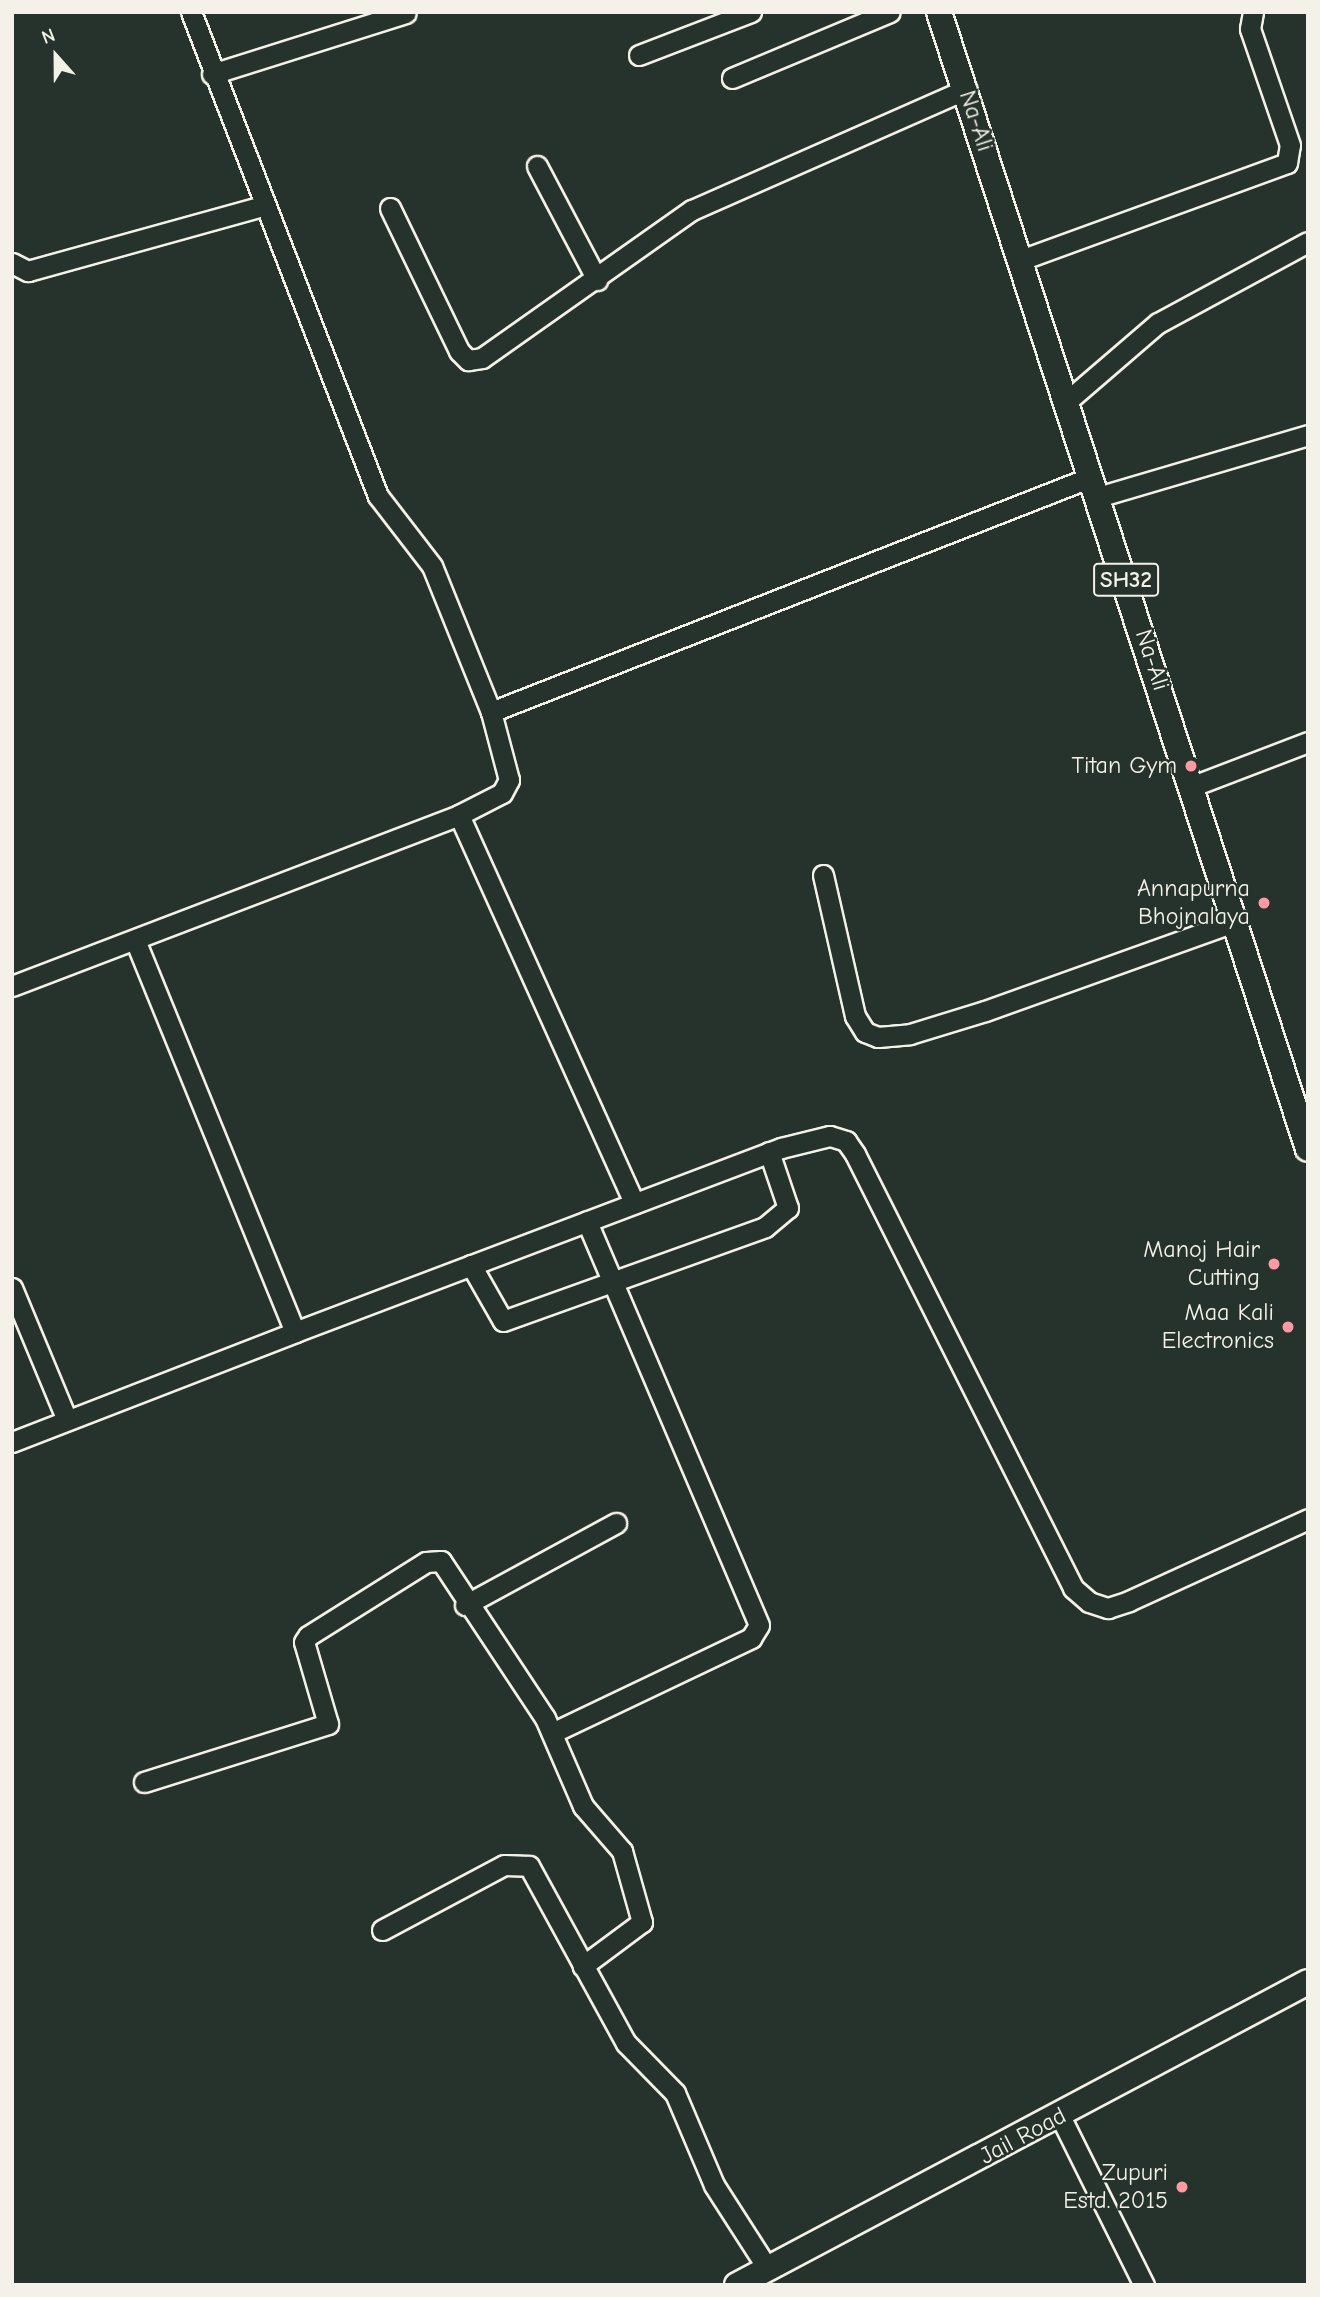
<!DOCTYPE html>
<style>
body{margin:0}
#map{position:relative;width:1320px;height:2297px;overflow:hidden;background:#26332d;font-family:"Comic Neue",sans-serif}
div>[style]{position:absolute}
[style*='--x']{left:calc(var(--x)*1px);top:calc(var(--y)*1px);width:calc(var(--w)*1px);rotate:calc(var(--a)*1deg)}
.roads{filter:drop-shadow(2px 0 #f4f1e8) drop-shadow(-2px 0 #f4f1e8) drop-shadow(0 2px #f4f1e8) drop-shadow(0 -2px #f4f1e8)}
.minor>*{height:19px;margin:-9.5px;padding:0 9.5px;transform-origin:9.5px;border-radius:9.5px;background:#26332d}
.major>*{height:24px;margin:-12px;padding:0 12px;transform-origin:12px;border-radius:12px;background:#26332d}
.dots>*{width:19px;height:19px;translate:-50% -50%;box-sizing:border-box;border:4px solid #26332d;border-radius:50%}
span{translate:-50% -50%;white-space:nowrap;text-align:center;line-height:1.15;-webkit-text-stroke:5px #26332d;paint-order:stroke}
.shield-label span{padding:2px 5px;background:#26332d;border:2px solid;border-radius:5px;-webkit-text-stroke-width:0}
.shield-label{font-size:23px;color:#f4f1e8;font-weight:700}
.street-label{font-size:24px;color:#f4f1e8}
.poi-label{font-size:24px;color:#f4f1e8}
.right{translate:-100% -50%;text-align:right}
.frame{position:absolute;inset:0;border:14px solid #f4f1e8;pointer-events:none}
.north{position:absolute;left:21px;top:21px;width:70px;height:70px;-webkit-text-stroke:5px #26332d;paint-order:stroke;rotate:339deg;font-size:19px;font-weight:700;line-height:28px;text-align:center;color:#f4f1e8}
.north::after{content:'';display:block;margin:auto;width:24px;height:32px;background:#f4f1e8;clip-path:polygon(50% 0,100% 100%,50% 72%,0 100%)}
</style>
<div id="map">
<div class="roads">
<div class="minor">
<i style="--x:639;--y:55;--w:120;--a:-21"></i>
<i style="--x:212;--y:74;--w:203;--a:-17.5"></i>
<i style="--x:732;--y:78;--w:171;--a:-22.7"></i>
<i style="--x:537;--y:166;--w:129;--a:62.2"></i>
<i style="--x:390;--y:208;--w:159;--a:64.2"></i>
<i style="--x:459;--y:351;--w:13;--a:45"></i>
<i style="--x:468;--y:360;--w:14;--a:-8"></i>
<i style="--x:482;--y:358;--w:257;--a:-35.2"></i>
<i style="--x:692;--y:210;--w:300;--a:-23.8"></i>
<i style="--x:1018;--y:261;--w:286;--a:-20"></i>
<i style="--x:1287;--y:163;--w:18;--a:-81"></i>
<i style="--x:1290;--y:145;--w:123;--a:-109"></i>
<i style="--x:1250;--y:29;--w:17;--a:-80"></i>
<i style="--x:12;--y:263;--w:18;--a:27"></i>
<i style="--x:28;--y:271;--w:243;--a:-15.5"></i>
<i style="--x:1066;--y:402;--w:121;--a:-40.7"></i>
<i style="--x:1158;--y:323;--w:170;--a:-28.4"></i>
<i style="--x:1098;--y:497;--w:219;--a:-16.4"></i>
<i style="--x:491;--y:712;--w:644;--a:-21.39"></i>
<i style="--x:1193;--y:786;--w:123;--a:-20.9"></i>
<i style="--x:459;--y:815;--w:426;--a:65.7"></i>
<i style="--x:823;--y:875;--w:145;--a:77.2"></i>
<i style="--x:855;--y:1016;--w:19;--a:58"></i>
<i style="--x:865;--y:1032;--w:14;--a:21"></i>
<i style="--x:878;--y:1037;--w:32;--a:-5"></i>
<i style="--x:910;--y:1034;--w:78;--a:-17"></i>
<i style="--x:985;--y:1011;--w:268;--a:-19.7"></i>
<i style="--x:135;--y:940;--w:423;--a:67.8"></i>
<i style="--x:295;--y:1332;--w:520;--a:-20.74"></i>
<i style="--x:781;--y:1148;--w:50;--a:-13.8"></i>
<i style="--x:830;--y:1136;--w:17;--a:17"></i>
<i style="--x:846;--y:1141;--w:16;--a:55"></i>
<i style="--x:855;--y:1154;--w:486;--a:63.3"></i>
<i style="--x:1073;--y:1588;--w:21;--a:41"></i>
<i style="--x:1089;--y:1602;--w:20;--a:18"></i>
<i style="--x:1108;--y:1608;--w:22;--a:-18"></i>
<i style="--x:1129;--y:1601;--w:197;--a:-24.6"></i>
<i style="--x:12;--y:986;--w:479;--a:-20.9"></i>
<i style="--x:459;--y:815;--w:48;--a:-27.1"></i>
<i style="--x:502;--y:793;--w:15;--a:-62"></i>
<i style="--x:509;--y:780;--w:70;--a:-104.8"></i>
<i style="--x:491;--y:712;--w:157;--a:-112"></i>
<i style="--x:432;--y:566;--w:88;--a:-127.6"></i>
<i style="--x:378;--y:496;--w:519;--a:-111.12"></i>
<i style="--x:471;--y:1265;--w:64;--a:60.3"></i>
<i style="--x:503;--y:1321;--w:278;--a:-19.7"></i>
<i style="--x:765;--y:1227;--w:30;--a:-40"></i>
<i style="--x:788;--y:1208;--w:59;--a:-108.7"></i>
<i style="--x:12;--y:1288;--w:143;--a:67.4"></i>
<i style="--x:12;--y:1442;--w:304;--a:-21.2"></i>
<i style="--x:465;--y:1605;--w:172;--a:-28.5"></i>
<i style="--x:552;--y:1733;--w:221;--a:-25.5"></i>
<i style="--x:751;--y:1638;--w:15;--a:-58"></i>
<i style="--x:759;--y:1625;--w:439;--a:-113.1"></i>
<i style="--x:144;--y:1782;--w:193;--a:-17.5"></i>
<i style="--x:328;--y:1724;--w:85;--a:-106.3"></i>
<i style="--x:304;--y:1642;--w:7;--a:-56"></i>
<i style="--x:308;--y:1636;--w:139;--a:-32.1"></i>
<i style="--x:426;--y:1562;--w:15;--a:-4"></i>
<i style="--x:441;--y:1561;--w:188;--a:56.5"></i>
<i style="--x:545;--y:1718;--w:96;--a:66.6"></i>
<i style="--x:583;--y:1806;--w:60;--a:49.1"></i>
<i style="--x:622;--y:1851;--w:74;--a:74.3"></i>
<i style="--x:642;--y:1922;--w:74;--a:143.3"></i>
<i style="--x:382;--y:1930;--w:138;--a:-28"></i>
<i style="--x:504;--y:1865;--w:25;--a:2"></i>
<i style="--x:529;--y:1866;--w:202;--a:61.3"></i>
<i style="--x:626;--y:2043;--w:70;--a:45.6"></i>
<i style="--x:675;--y:2093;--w:100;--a:67"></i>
<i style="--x:714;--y:2185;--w:100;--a:57.3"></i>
<i style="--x:1060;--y:2116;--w:189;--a:63.6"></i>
</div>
<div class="major">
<i style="--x:939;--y:12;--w:1195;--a:72.02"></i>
<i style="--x:737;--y:2285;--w:646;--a:-27.95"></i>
</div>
</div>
<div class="dots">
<i style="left:1191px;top:766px;background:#ff9aa2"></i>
<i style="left:1264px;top:903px;background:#ff9aa2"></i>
<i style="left:1274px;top:1264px;background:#ff9aa2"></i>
<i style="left:1288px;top:1327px;background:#ff9aa2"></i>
<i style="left:1182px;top:2187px;background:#ff9aa2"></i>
</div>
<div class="shield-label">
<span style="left:1126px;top:580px">SH32</span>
</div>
<div class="street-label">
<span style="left:976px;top:121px;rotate:72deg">Na-Ali</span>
<span style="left:1152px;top:660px;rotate:72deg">Na-Ali</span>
<span style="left:1023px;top:2136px;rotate:-28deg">Jail Road</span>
</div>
<div class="poi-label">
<span class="right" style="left:1177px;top:766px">Titan Gym</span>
<span class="right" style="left:1250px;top:903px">Annapurna<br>Bhojnalaya</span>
<span class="right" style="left:1260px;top:1264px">Manoj Hair<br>Cutting</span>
<span class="right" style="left:1274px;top:1327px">Maa Kali<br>Electronics</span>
<span class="right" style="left:1168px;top:2187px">Zupuri<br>Estd. 2015</span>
</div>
<div class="frame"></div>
<div class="north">N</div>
</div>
